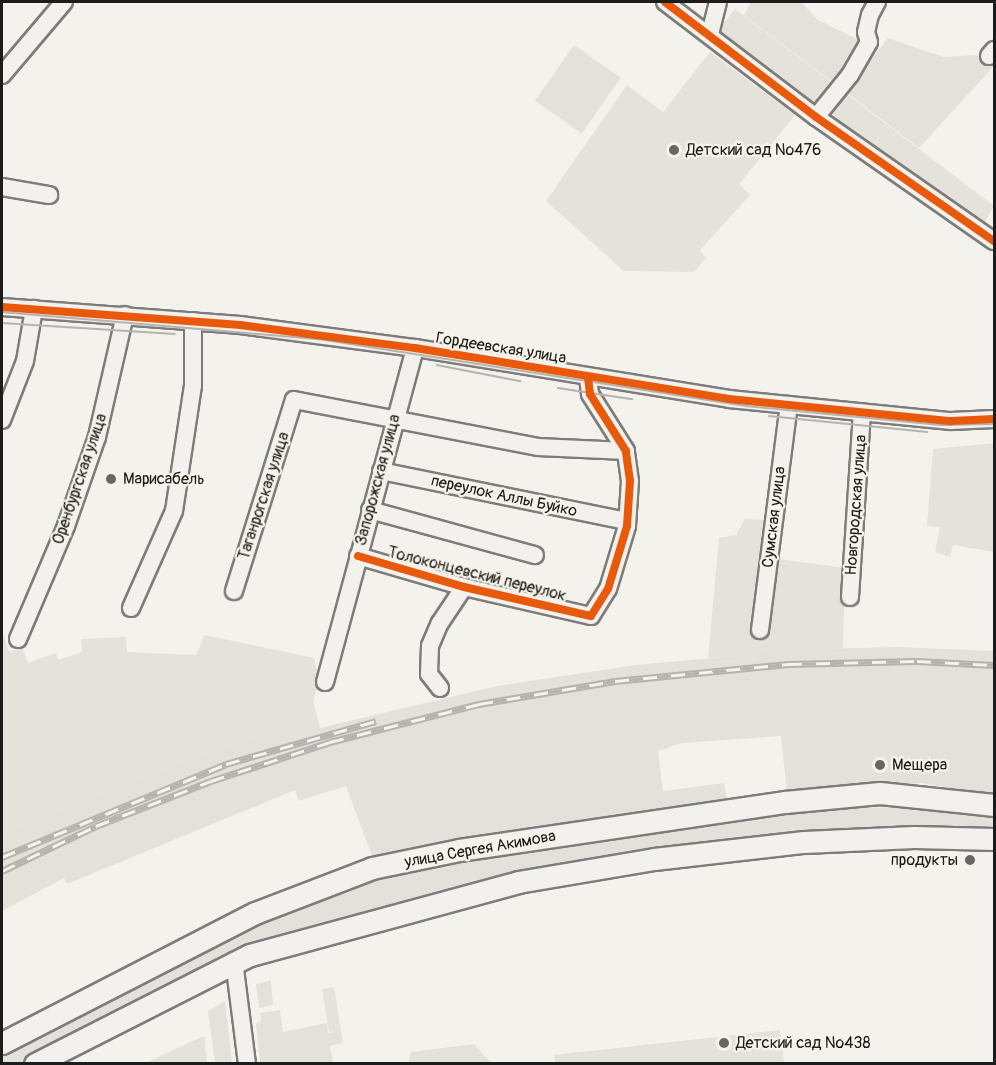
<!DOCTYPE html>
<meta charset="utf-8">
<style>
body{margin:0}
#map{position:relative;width:996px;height:1065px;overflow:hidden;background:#f4f2ec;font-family:Pangolin,sans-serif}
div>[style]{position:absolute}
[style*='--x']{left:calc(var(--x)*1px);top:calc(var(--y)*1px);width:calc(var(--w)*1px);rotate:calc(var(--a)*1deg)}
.built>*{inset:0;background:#e4e2da;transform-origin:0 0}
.green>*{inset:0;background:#e4e1da;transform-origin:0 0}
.roads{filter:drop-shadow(2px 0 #7d7c7a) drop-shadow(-2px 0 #7d7c7a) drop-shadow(0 2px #7d7c7a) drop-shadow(0 -2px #7d7c7a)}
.minor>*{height:16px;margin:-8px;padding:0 8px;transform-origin:8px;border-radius:8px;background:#f2f1ed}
.major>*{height:21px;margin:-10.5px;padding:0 10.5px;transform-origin:10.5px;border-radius:10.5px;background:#f2f1ed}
.tram>*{height:1.5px;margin:-0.75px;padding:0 0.75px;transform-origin:0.75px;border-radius:0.75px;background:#b4b3b0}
.rail>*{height:7px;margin-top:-3.5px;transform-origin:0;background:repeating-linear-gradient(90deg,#f7f3e8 0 14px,#b4b3b0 0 28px);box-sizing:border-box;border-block:2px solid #b4b3b0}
.cycleway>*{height:8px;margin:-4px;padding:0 4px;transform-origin:4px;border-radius:4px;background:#e8590c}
.dots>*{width:16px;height:16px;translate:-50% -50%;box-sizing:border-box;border:3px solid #f7f3e8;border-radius:50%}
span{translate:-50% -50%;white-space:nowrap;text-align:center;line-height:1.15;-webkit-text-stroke:4.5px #f7f3e8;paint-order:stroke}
.poi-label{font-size:16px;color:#1c1c1c}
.left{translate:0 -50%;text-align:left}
.right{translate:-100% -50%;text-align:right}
.street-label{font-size:16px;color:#1c1c1c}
.frame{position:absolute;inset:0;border:3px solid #1c1c1c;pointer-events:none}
</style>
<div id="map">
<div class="built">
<i style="clip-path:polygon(735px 9px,994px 206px,983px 225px,806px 104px,716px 33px)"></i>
<i style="clip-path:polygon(710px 52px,795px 115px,739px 184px,750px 195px,700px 250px,706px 258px,694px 272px,624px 271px,546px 201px,627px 85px,663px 112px)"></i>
<i style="clip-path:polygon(994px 443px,994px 552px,953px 545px,950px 557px,935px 552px,940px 527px,927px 526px,933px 449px)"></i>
<i style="clip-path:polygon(745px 519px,766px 520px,778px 559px,845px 568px,843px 648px,708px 658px,719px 538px,736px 535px)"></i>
<i style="clip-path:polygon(2px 631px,9px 652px,22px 648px,28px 663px,56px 653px,58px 660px,82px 652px,81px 639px,126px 637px,127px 652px,196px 655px,205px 635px,314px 658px,319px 679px,313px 702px,317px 716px,184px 762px,2px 834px)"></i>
<i style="left:334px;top:987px;width:44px;height:12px;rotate:81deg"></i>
<i style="clip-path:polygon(780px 1030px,784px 1063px,555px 1063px,554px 1055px)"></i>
</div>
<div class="green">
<i style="clip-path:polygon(751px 2px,801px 2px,818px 20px,863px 42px,835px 84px,744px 15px)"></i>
<i style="clip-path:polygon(888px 38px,943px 57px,977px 55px,993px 67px,919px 148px,846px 92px)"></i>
<i style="left:574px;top:45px;width:57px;height:68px;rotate:35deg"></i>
<i style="clip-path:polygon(898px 647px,994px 651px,994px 795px,921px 783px,787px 793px,781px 736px,682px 743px,658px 751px,663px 791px,724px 783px,727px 801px,372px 856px,346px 786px,299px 801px,295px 790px,67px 884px,64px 878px,2px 911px,2px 834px,184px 762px,317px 716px,320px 728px,497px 686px,636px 665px,812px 649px)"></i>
<i style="clip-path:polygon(921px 807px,994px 816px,994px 833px,549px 868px,446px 891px,315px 927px,163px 988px,20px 1063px,2px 1064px,2px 1052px,239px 930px,364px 879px,451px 858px,788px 809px)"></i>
<i style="clip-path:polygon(271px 980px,273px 1005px,259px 1008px,256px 984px)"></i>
<i style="clip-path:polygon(225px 1001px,232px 1063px,215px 1063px,208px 1011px)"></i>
<i style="clip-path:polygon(280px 1010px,283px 1032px,327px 1023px,328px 1033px,341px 1030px,343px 1043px,330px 1046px,333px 1063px,260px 1063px,256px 1024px,261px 1022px,260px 1013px)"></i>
<i style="clip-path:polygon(204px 1036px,207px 1063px,145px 1063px)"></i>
<i style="clip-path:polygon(474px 1044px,491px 1063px,408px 1063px,411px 1052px)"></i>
</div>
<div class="roads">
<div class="minor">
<i style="--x:665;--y:2;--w:190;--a:37.3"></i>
<i style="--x:816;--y:117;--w:217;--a:34.9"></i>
<i style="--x:710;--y:34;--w:33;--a:-76"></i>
<i style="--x:989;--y:56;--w:8;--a:-50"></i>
<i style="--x:2;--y:75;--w:96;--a:-49.7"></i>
<i style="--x:816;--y:117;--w:54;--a:-51"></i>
<i style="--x:850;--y:75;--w:38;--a:-60"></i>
<i style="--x:869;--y:42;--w:10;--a:-107"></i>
<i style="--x:866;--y:32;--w:17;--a:-77"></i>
<i style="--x:870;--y:15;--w:15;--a:-62"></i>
<i style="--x:2;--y:187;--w:48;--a:9.7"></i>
<i style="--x:2;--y:307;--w:239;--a:4.3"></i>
<i style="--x:240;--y:325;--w:177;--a:7.5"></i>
<i style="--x:415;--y:348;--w:318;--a:9.2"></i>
<i style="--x:729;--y:399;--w:223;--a:5.7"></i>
<i style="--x:951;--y:421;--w:43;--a:-2.7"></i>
<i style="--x:2;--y:420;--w:63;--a:-68.7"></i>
<i style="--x:25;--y:361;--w:53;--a:-80.2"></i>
<i style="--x:381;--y:471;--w:251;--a:11.5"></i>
<i style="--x:370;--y:510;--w:171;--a:15.3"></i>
<i style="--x:358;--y:556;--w:110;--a:16.3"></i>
<i style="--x:464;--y:587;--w:130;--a:12.9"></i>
<i style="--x:591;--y:616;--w:32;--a:-58"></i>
<i style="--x:608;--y:589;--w:66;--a:-73.2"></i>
<i style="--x:627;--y:526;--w:45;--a:-86.2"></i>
<i style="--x:630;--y:481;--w:30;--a:-98"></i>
<i style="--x:626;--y:451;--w:67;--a:-122.3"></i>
<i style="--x:590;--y:394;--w:17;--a:-97"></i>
<i style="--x:234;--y:591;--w:200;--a:-72.6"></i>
<i style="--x:294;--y:400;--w:248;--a:10.9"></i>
<i style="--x:538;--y:447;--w:88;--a:2.6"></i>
<i style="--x:850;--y:597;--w:185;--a:-86.3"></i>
<i style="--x:131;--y:608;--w:106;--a:-66.1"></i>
<i style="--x:174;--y:511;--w:126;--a:-81.4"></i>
<i style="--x:193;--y:386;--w:65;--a:-90"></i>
<i style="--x:760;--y:630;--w:227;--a:-82.7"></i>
<i style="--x:18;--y:639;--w:123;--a:-67"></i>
<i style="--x:66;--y:526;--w:94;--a:-70.8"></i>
<i style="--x:97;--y:437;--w:125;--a:-77.1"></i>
<i style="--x:325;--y:682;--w:346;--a:-74.9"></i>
<i style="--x:440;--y:688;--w:18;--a:-128"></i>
<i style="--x:429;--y:674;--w:28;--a:-88"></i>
<i style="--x:430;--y:646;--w:25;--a:-67"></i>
<i style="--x:440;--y:623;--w:43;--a:-56.3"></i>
<i style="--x:234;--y:961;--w:104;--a:82.8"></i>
</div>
<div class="major">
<i style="--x:2;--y:1043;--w:284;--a:-27.2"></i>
<i style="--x:255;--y:913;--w:125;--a:-21"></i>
<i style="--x:372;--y:868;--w:89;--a:-11.7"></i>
<i style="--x:459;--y:850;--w:330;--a:-8.4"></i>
<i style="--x:785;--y:802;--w:95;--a:-5.4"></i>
<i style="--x:880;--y:793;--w:115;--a:6"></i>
<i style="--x:35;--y:1064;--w:241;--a:-26.9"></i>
<i style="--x:250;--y:955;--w:278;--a:-15.2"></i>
<i style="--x:518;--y:882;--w:138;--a:-9.6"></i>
<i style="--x:654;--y:859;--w:151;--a:-6.5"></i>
<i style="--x:804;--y:842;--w:110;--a:-2.6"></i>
<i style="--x:914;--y:837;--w:80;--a:1.4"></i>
</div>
</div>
<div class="tram">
<i style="--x:2;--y:312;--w:318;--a:4.9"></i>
<i style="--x:319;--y:339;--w:432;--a:8.9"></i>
<i style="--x:746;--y:406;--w:195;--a:5.6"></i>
<i style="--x:940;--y:425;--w:54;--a:-1.1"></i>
<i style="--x:2;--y:323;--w:173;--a:3.6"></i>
<i style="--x:437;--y:365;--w:85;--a:10.9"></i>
<i style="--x:558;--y:388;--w:75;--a:8.5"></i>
<i style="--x:769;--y:416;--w:159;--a:5.8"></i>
</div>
<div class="rail">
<i style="--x:2;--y:857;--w:243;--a:-22.5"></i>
<i style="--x:226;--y:764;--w:156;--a:-16"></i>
<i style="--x:2;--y:871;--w:104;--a:-25.6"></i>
<i style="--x:96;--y:826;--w:123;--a:-21.4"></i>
<i style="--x:211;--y:781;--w:125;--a:-18.1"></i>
<i style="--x:330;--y:742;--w:154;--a:-14.3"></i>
<i style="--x:479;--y:704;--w:138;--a:-9.6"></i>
<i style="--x:615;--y:681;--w:174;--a:-5.6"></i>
<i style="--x:788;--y:664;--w:129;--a:-1.3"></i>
<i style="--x:917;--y:661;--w:77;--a:3"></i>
</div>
<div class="cycleway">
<i style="--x:665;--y:2;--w:190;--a:37.3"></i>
<i style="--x:816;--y:117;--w:217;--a:34.9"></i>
<i style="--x:2;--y:307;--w:239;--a:4.3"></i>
<i style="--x:240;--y:325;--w:177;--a:7.5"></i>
<i style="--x:415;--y:348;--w:318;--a:9.2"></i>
<i style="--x:729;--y:399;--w:223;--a:5.7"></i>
<i style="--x:951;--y:421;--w:43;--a:-2.7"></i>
<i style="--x:358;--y:556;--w:110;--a:16.3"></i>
<i style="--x:464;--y:587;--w:130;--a:12.9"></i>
<i style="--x:591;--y:616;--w:32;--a:-58"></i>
<i style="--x:608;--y:589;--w:66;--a:-73.2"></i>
<i style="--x:627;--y:526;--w:45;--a:-86.2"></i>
<i style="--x:630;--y:481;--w:30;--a:-98"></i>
<i style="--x:626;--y:451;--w:67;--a:-122.3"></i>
<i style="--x:590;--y:394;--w:17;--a:-97"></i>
</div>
<div class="dots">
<i style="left:674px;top:150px;background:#686765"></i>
<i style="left:111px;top:479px;background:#686765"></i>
<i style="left:880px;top:765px;background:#686765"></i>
<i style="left:970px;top:860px;background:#686765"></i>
<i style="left:724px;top:1043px;background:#686765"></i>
</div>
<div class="poi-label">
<span class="left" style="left:686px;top:150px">Детский сад №476</span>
<span class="left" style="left:123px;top:479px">Марисабель</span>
<span class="left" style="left:892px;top:765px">Мещера</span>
<span class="right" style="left:958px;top:860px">продукты</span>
<span class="left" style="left:736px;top:1043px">Детский сад №438</span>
</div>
<div class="street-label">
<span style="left:501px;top:348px;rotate:9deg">Гордеевская улица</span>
<span style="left:80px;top:479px;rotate:-71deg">Оренбургская улица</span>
<span style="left:378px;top:480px;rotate:-75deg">Запорожская улица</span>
<span style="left:264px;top:496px;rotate:-72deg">Таганрогская улица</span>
<span style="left:504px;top:496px;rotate:12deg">переулок Аллы Буйко</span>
<span style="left:856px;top:505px;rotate:-86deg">Новгородская улица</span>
<span style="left:774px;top:517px;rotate:-83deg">Сумская улица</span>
<span style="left:477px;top:574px;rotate:14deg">Толоконцевский переулок</span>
<span style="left:480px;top:849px;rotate:-10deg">улица Сергея Акимова</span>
</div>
<div class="frame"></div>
</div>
